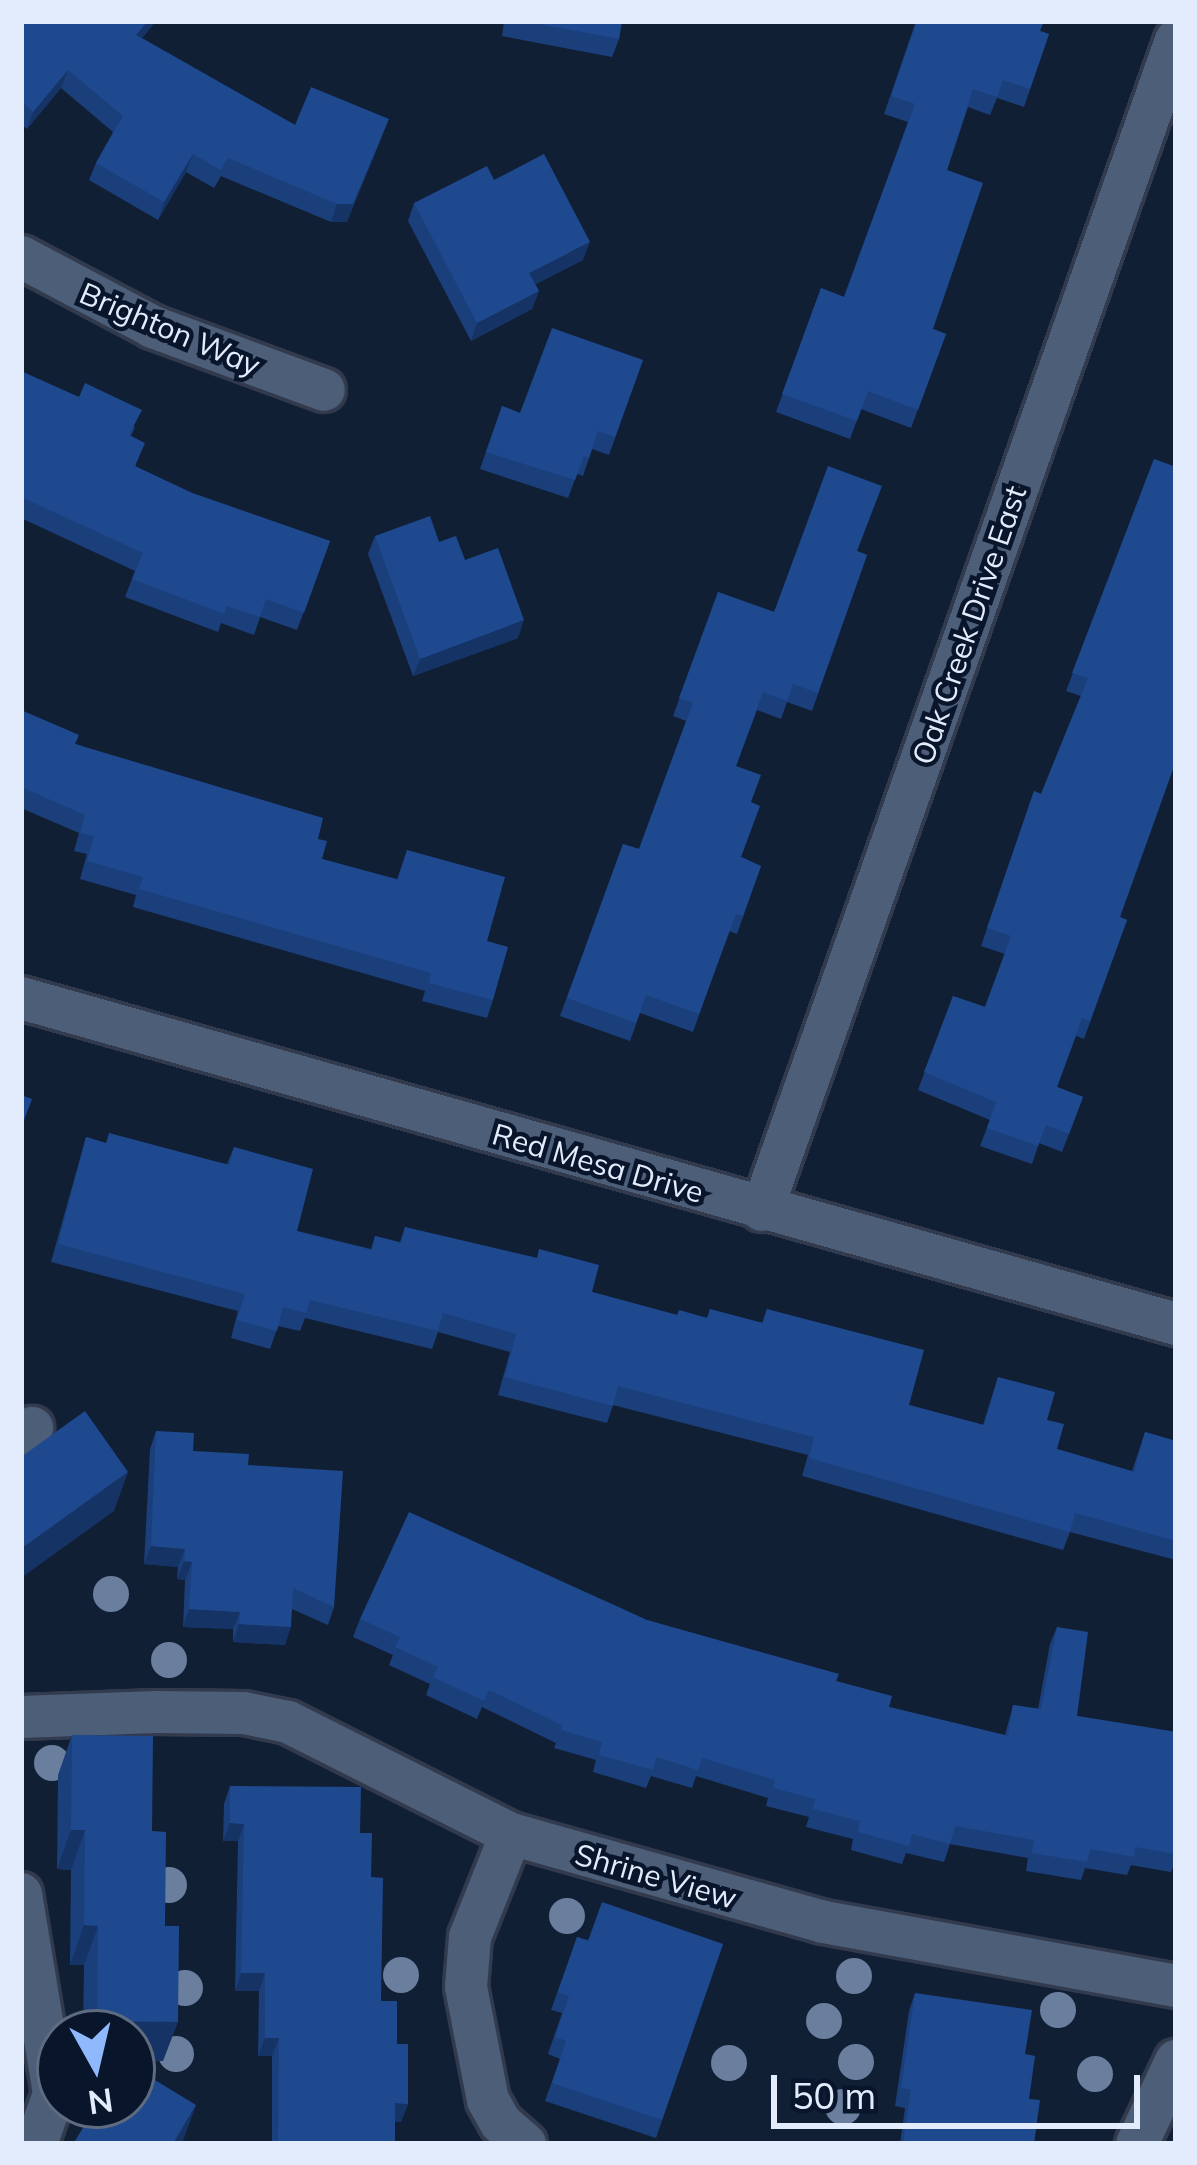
<!DOCTYPE html>
<style>
body{margin:0}
#map{position:relative;width:1197px;height:2165px;overflow:hidden;background:#111f35;font-family:Mulish,sans-serif}
div>[style]{position:absolute}
[style*='--x']{left:calc(var(--x)*1px);top:calc(var(--y)*1px);width:calc(var(--w)*1px);rotate:calc(var(--a)*1deg)}
.roads{filter:drop-shadow(3px 0 #323a4d) drop-shadow(-3px 0 #323a4d) drop-shadow(0 3px #323a4d) drop-shadow(0 -3px #323a4d)}
.street>*{height:42px;margin:-21px;padding:0 21px;transform-origin:21px;border-radius:21px;background:#4d5e78}
.trees>*{width:36px;height:36px;margin:-18px;border-radius:50%;background:#6a7e9e}
.wall>*{inset:0;background:#1a3f7b}
.shaded-wall>*{inset:0;background:#153364}
.building>*{inset:0;background:#1e498f}
span{translate:-50% -50%;white-space:nowrap;text-align:center;line-height:1.15;-webkit-text-stroke:9px #08152b;paint-order:stroke}
.street-label{font-size:30px;color:#e2ecfc}
.frame{position:absolute;inset:0;border:24px solid #e2ecfc;pointer-events:none}
.north{position:absolute;left:36px;top:2009px;width:120px;height:120px;box-sizing:border-box;background:#08152b;border:3px solid #5f6b7f;border-radius:50%;rotate:172deg;font-size:33px;font-weight:700;line-height:48px;text-align:center;color:#e2ecfc}
.north::after{content:'';display:block;margin:auto;width:42px;height:54px;background:#8fb8fd;clip-path:polygon(50% 0,100% 100%,50% 72%,0 100%)}
.scale{position:absolute;left:771px;top:2075px;width:369px;height:54px;box-sizing:border-box;border:6px solid #e2ecfc;border-top:0;padding-left:15px;font-size:36px;line-height:42px;white-space:nowrap;color:#e2ecfc;-webkit-text-stroke:9px #08152b;paint-order:stroke}
</style>
<div id="map">
<div class="roads">
<div class="street">
<i style="--x:21;--y:257;--w:149;--a:27.9"></i>
<i style="--x:153;--y:327;--w:182;--a:20.2"></i>
<i style="--x:21;--y:998;--w:1200;--a:15.76"></i>
<i style="--x:762;--y:1210;--w:1241;--a:-70.51"></i>
<i style="--x:21;--y:1436;--w:14;--a:-36"></i>
<i style="--x:21;--y:1717;--w:135;--a:-2.1"></i>
<i style="--x:156;--y:1712;--w:88;--a:0.7"></i>
<i style="--x:244;--y:1713;--w:45;--a:11.6"></i>
<i style="--x:288;--y:1722;--w:250;--a:26.7"></i>
<i style="--x:511;--y:1834;--w:325;--a:15.7"></i>
<i style="--x:824;--y:1922;--w:358;--a:10.3"></i>
<i style="--x:511;--y:1834;--w:111;--a:111.7"></i>
<i style="--x:470;--y:1937;--w:50;--a:94.6"></i>
<i style="--x:466;--y:1987;--w:115;--a:79"></i>
<i style="--x:488;--y:2100;--w:26;--a:61"></i>
<i style="--x:501;--y:2123;--w:32;--a:41"></i>
<i style="--x:21;--y:1894;--w:203;--a:80.6"></i>
<i style="--x:54;--y:2094;--w:53;--a:109.8"></i>
<i style="--x:1137;--y:2144;--w:92;--a:-64.8"></i>
</div>
</div>
<div class="trees">
<i style="left:111px;top:1594px"></i>
<i style="left:169px;top:1660px"></i>
<i style="left:52px;top:1763px"></i>
<i style="left:169px;top:1885px"></i>
<i style="left:567px;top:1916px"></i>
<i style="left:401px;top:1975px"></i>
<i style="left:854px;top:1976px"></i>
<i style="left:185px;top:1988px"></i>
<i style="left:1058px;top:2010px"></i>
<i style="left:824px;top:2021px"></i>
<i style="left:176px;top:2054px"></i>
<i style="left:856px;top:2062px"></i>
<i style="left:729px;top:2063px"></i>
<i style="left:1095px;top:2074px"></i>
<i style="left:843px;top:2107px"></i>
</div>
<div class="wall">
<i style="clip-path:polygon(21px 21px,156px 21px,142px 38px,295px 125px,347px 222px,331px 222px,221px 176px,214px 188px,186px 172px,158px 220px,89px 180px,96px 163px,113px 132px,61px 88px,27px 129px,21px 124px)"></i>
<i style="clip-path:polygon(503px 21px,622px 21px,619px 39px,612px 57px,502px 36px,504px 22px)"></i>
<i style="clip-path:polygon(916px 21px,1040px 31px,1049px 34px,1024px 107px,997px 98px,990px 115px,968px 107px,947px 170px,933px 329px,946px 334px,911px 428px,861px 409px,850px 439px,776px 412px,821px 288px,844px 297px,908px 122px,884px 114px)"></i>
<i style="clip-path:polygon(494px 180px,583px 260px,535px 284px,539px 291px,532px 309px,471px 341px,408px 221px,414px 203px)"></i>
<i style="clip-path:polygon(643px 360px,609px 455px,592px 449px,583px 476px,577px 474px,568px 498px,480px 469px,502px 406px,520px 413px)"></i>
<i style="clip-path:polygon(21px 371px,135px 427px,131px 436px,136px 467px,192px 493px,330px 541px,297px 630px,260px 617px,254px 635px,221px 623px,218px 632px,125px 597px,135px 571px,21px 518px)"></i>
<i style="clip-path:polygon(1154px 459px,1120px 917px,1127px 920px,1084px 1039px,1076px 1036px,1057px 1087px,1083px 1097px,1062px 1152px,1039px 1143px,1032px 1164px,980px 1146px,990px 1120px,918px 1090px,953px 996px,985px 1007px,1005px 954px,981px 946px,1034px 791px,1041px 794px,1081px 696px,1066px 691px)"></i>
<i style="clip-path:polygon(375px 536px,439px 542px,465px 560px,518px 638px,413px 676px,368px 554px)"></i>
<i style="clip-path:polygon(857px 551px,867px 555px,812px 711px,787px 702px,781px 719px,757px 710px,736px 766px,751px 802px,741px 857px,761px 866px,737px 934px,729px 931px,693px 1032px,640px 1013px,630px 1041px,560px 1016px,623px 844px,639px 849px,686px 721px,673px 716px,718px 592px,774px 612px)"></i>
<i style="clip-path:polygon(21px 710px,76px 744px,318px 839px,322px 859px,397px 879px,407px 850px,487px 941px,493px 1000px,487px 1018px,422px 1001px,425px 991px,133px 907px,136px 895px,80px 879px,87px 854px,74px 851px,79px 833px,21px 808px)"></i>
<i style="clip-path:polygon(86px 1137px,105px 1143px,227px 1164px,234px 1147px,297px 1231px,371px 1249px,375px 1236px,400px 1242px,405px 1227px,592px 1292px,677px 1315px,762px 1323px,767px 1309px,909px 1405px,983px 1425px,998px 1377px,1047px 1420px,1057px 1449px,1132px 1471px,1145px 1432px,1176px 1441px,1176px 1560px,1070px 1532px,1063px 1550px,802px 1476px,808px 1455px,613px 1405px,607px 1423px,498px 1395px,510px 1352px,438px 1332px,432px 1349px,305px 1318px,300px 1331px,278px 1326px,270px 1349px,231px 1338px,238px 1311px,51px 1262px)"></i>
<i style="clip-path:polygon(156px 1431px,193px 1451px,248px 1465px,334px 1607px,328px 1625px,292px 1609px,285px 1645px,233px 1642px,233px 1629px,183px 1627px,185px 1580px,177px 1579px,178px 1567px,144px 1564px,150px 1449px)"></i>
<i style="clip-path:polygon(360px 1619px,647px 1620px,836px 1681px,889px 1707px,1005px 1735px,1013px 1705px,1038px 1709px,1050px 1644px,1057px 1627px,1077px 1716px,1176px 1732px,1176px 1860px,1171px 1872px,1131px 1865px,1127px 1875px,1085px 1868px,1081px 1880px,1026px 1871px,1028px 1858px,950px 1844px,944px 1862px,906px 1853px,902px 1864px,851px 1850px,853px 1839px,806px 1827px,809px 1817px,766px 1806px,768px 1798px,696px 1776px,692px 1788px,651px 1776px,646px 1788px,593px 1772px,596px 1760px,554px 1748px,556px 1743px,482px 1707px,477px 1719px,426px 1695px,430px 1684px,389px 1665px,393px 1655px,353px 1637px)"></i>
<i style="clip-path:polygon(72px 1735px,152px 1831px,163px 2061px,132px 2033px,83px 2033px,84px 1965px,70px 1965px,71px 1870px,57px 1869px,58px 1775px)"></i>
<i style="clip-path:polygon(230px 1786px,360px 1833px,371px 1877px,381px 2001px,397px 2044px,408px 2104px,401px 2122px,395px 2121px,395px 2144px,272px 2144px,272px 2056px,258px 2056px,259px 1991px,235px 1991px,238px 1841px,223px 1841px,224px 1804px)"></i>
<i style="clip-path:polygon(577px 1937px,588px 1940px,723px 1944px,656px 2138px,545px 2101px,560px 2059px,548px 2054px,562px 2013px,551px 2010px)"></i>
<i style="clip-path:polygon(915px 1993px,1029px 2099px,1034px 2144px,900px 2144px,905px 2108px,895px 2106px,909px 2011px)"></i>
</div>
<div class="shaded-wall">
<i style="clip-path:polygon(148px 21px,156px 21px,130px 53px,136px 35px)"></i>
<i style="clip-path:polygon(68px 70px,61px 88px,27px 129px,33px 112px)"></i>
<i style="clip-path:polygon(382px 137px,347px 222px,331px 222px,337px 204px)"></i>
<i style="clip-path:polygon(193px 154px,186px 172px,158px 220px,164px 202px)"></i>
<i style="clip-path:polygon(590px 242px,583px 260px,523px 291px,529px 273px)"></i>
<i style="clip-path:polygon(539px 291px,532px 309px,471px 341px,477px 323px)"></i>
<i style="clip-path:polygon(524px 620px,518px 638px,413px 676px,420px 659px)"></i>
<i style="clip-path:polygon(128px 1472px,114px 1511px,21px 1578px,21px 1549px)"></i>
<i style="clip-path:polygon(151px 1546px,185px 1549px,178px 1567px,144px 1564px)"></i>
<i style="clip-path:polygon(184px 1561px,192px 1562px,185px 1580px,177px 1579px)"></i>
<i style="clip-path:polygon(189px 1609px,240px 1612px,233px 1629px,183px 1627px)"></i>
<i style="clip-path:polygon(239px 1624px,291px 1627px,285px 1645px,233px 1642px)"></i>
<i style="clip-path:polygon(230px 1823px,244px 1824px,238px 1841px,223px 1841px)"></i>
<i style="clip-path:polygon(71px 1830px,85px 1830px,71px 1870px,57px 1869px)"></i>
<i style="clip-path:polygon(84px 1925px,98px 1926px,84px 1965px,70px 1965px)"></i>
<i style="clip-path:polygon(241px 1973px,265px 1973px,259px 1991px,235px 1991px)"></i>
<i style="clip-path:polygon(97px 2021px,178px 2022px,163px 2061px,132px 2061px,132px 2033px,93px 2033px)"></i>
<i style="clip-path:polygon(265px 2038px,279px 2038px,272px 2056px,258px 2056px)"></i>
<i style="clip-path:polygon(395px 2103px,408px 2104px,401px 2122px,389px 2121px)"></i>
<i style="clip-path:polygon(196px 2105px,182px 2144px,173px 2144px)"></i>
</div>
<div class="building">
<i style="clip-path:polygon(21px 21px,148px 21px,136px 35px,295px 125px,311px 87px,389px 119px,353px 204px,337px 204px,228px 158px,220px 170px,193px 154px,164px 202px,96px 163px,123px 116px,68px 70px,33px 112px,21px 101px)"></i>
<i style="clip-path:polygon(523px 21px,622px 21px,619px 39px)"></i>
<i style="clip-path:polygon(917px 21px,1044px 21px,1040px 31px,1049px 34px,1030px 89px,1003px 80px,997px 97px,973px 89px,947px 170px,983px 183px,933px 329px,946px 334px,918px 410px,868px 391px,857px 421px,782px 394px,821px 288px,844px 297px,915px 104px,891px 96px)"></i>
<i style="clip-path:polygon(544px 154px,590px 242px,529px 273px,539px 291px,477px 323px,414px 203px,487px 166px,494px 180px)"></i>
<i style="clip-path:polygon(552px 328px,643px 360px,615px 437px,598px 431px,589px 458px,584px 456px,575px 480px,486px 452px,502px 406px,520px 413px)"></i>
<i style="clip-path:polygon(21px 371px,79px 397px,85px 383px,142px 410px,129px 435px,145px 443px,135px 466px,192px 493px,330px 541px,304px 613px,266px 599px,260px 617px,227px 606px,224px 614px,132px 579px,143px 553px,21px 497px)"></i>
<i style="clip-path:polygon(1154px 459px,1176px 467px,1176px 761px,1120px 917px,1127px 920px,1090px 1021px,1082px 1018px,1057px 1087px,1083px 1097px,1069px 1134px,1046px 1125px,1038px 1146px,987px 1128px,996px 1102px,924px 1072px,953px 996px,985px 1007px,1011px 936px,987px 928px,1034px 791px,1041px 794px,1088px 678px,1072px 673px)"></i>
<i style="clip-path:polygon(828px 466px,882px 486px,857px 551px,867px 555px,818px 693px,793px 684px,787px 701px,763px 692px,736px 766px,761px 775px,751px 802px,760px 806px,741px 857px,761px 866px,743px 916px,736px 914px,699px 1014px,646px 995px,636px 1023px,567px 998px,623px 844px,639px 849px,693px 703px,679px 698px,718px 592px,774px 612px)"></i>
<i style="clip-path:polygon(430px 516px,439px 542px,456px 536px,465px 560px,498px 548px,524px 620px,420px 659px,375px 536px)"></i>
<i style="clip-path:polygon(21px 710px,79px 735px,75px 744px,323px 818px,318px 839px,327px 841px,322px 859px,398px 880px,407px 850px,505px 877px,487px 941px,508px 947px,493px 1000px,429px 983px,431px 973px,139px 889px,143px 877px,87px 861px,94px 836px,80px 833px,85px 815px,21px 787px)"></i>
<i style="clip-path:polygon(21px 1095px,32px 1099px,21px 1128px)"></i>
<i style="clip-path:polygon(109px 1133px,229px 1165px,234px 1147px,313px 1169px,297px 1231px,372px 1250px,375px 1236px,401px 1243px,405px 1227px,537px 1258px,539px 1249px,599px 1265px,592px 1292px,677px 1315px,679px 1310px,707px 1318px,710px 1309px,763px 1323px,767px 1309px,924px 1350px,909px 1405px,984px 1425px,998px 1377px,1055px 1392px,1047px 1420px,1064px 1424px,1057px 1449px,1134px 1472px,1145px 1432px,1176px 1441px,1176px 1541px,1075px 1513px,1070px 1532px,809px 1458px,814px 1437px,618px 1386px,613px 1406px,505px 1377px,516px 1334px,443px 1313px,438px 1331px,310px 1300px,306px 1313px,283px 1307px,277px 1331px,237px 1320px,245px 1294px,58px 1244px,86px 1137px,106px 1143px)"></i>
<i style="clip-path:polygon(85px 1411px,128px 1472px,21px 1549px,21px 1457px)"></i>
<i style="clip-path:polygon(156px 1431px,194px 1433px,193px 1451px,249px 1454px,248px 1465px,343px 1471px,334px 1607px,293px 1588px,291px 1627px,239px 1624px,240px 1612px,189px 1609px,192px 1562px,184px 1561px,185px 1549px,151px 1546px)"></i>
<i style="clip-path:polygon(409px 1512px,647px 1620px,839px 1674px,836px 1681px,892px 1696px,889px 1707px,1008px 1736px,1013px 1705px,1041px 1709px,1057px 1627px,1088px 1632px,1077px 1716px,1176px 1732px,1176px 1854px,1135px 1847px,1134px 1857px,1090px 1849px,1087px 1862px,1032px 1853px,1034px 1840px,955px 1826px,950px 1844px,912px 1834px,909px 1846px,858px 1832px,860px 1821px,813px 1809px,815px 1799px,773px 1788px,775px 1780px,702px 1758px,698px 1770px,656px 1757px,653px 1770px,599px 1755px,602px 1742px,561px 1730px,562px 1725px,489px 1690px,484px 1701px,433px 1677px,438px 1667px,395px 1647px,400px 1637px,360px 1619px)"></i>
<i style="clip-path:polygon(72px 1735px,153px 1736px,152px 1831px,166px 1832px,165px 1926px,179px 1926px,178px 2022px,97px 2021px,98px 1926px,84px 1925px,85px 1830px,71px 1830px)"></i>
<i style="clip-path:polygon(230px 1786px,361px 1787px,360px 1833px,372px 1833px,371px 1877px,383px 1878px,381px 2001px,397px 2001px,397px 2044px,408px 2044px,408px 2104px,395px 2103px,395px 2144px,278px 2144px,279px 2038px,265px 2038px,265px 1973px,241px 1973px,244px 1824px,230px 1823px)"></i>
<i style="clip-path:polygon(602px 1902px,723px 1944px,662px 2120px,552px 2083px,566px 2041px,555px 2037px,569px 1996px,558px 1992px,577px 1937px,588px 1941px)"></i>
<i style="clip-path:polygon(915px 1993px,1032px 2010px,1025px 2054px,1035px 2056px,1029px 2099px,1040px 2100px,1034px 2144px,903px 2144px,911px 2090px,901px 2088px)"></i>
<i style="clip-path:polygon(132px 2066px,196px 2105px,173px 2144px,73px 2144px,97px 2105px,132px 2105px)"></i>
</div>
<div class="street-label">
<span style="left:170px;top:329px;rotate:23deg">Brighton Way</span>
<span style="left:969px;top:625px;rotate:-71deg">Oak Creek Drive East</span>
<span style="left:598px;top:1163px;rotate:16deg">Red Mesa Drive</span>
<span style="left:656px;top:1876px;rotate:16deg">Shrine View</span>
</div>
<div class="frame"></div>
<div class="north">N</div>
<div class="scale">50 m</div>
</div>
